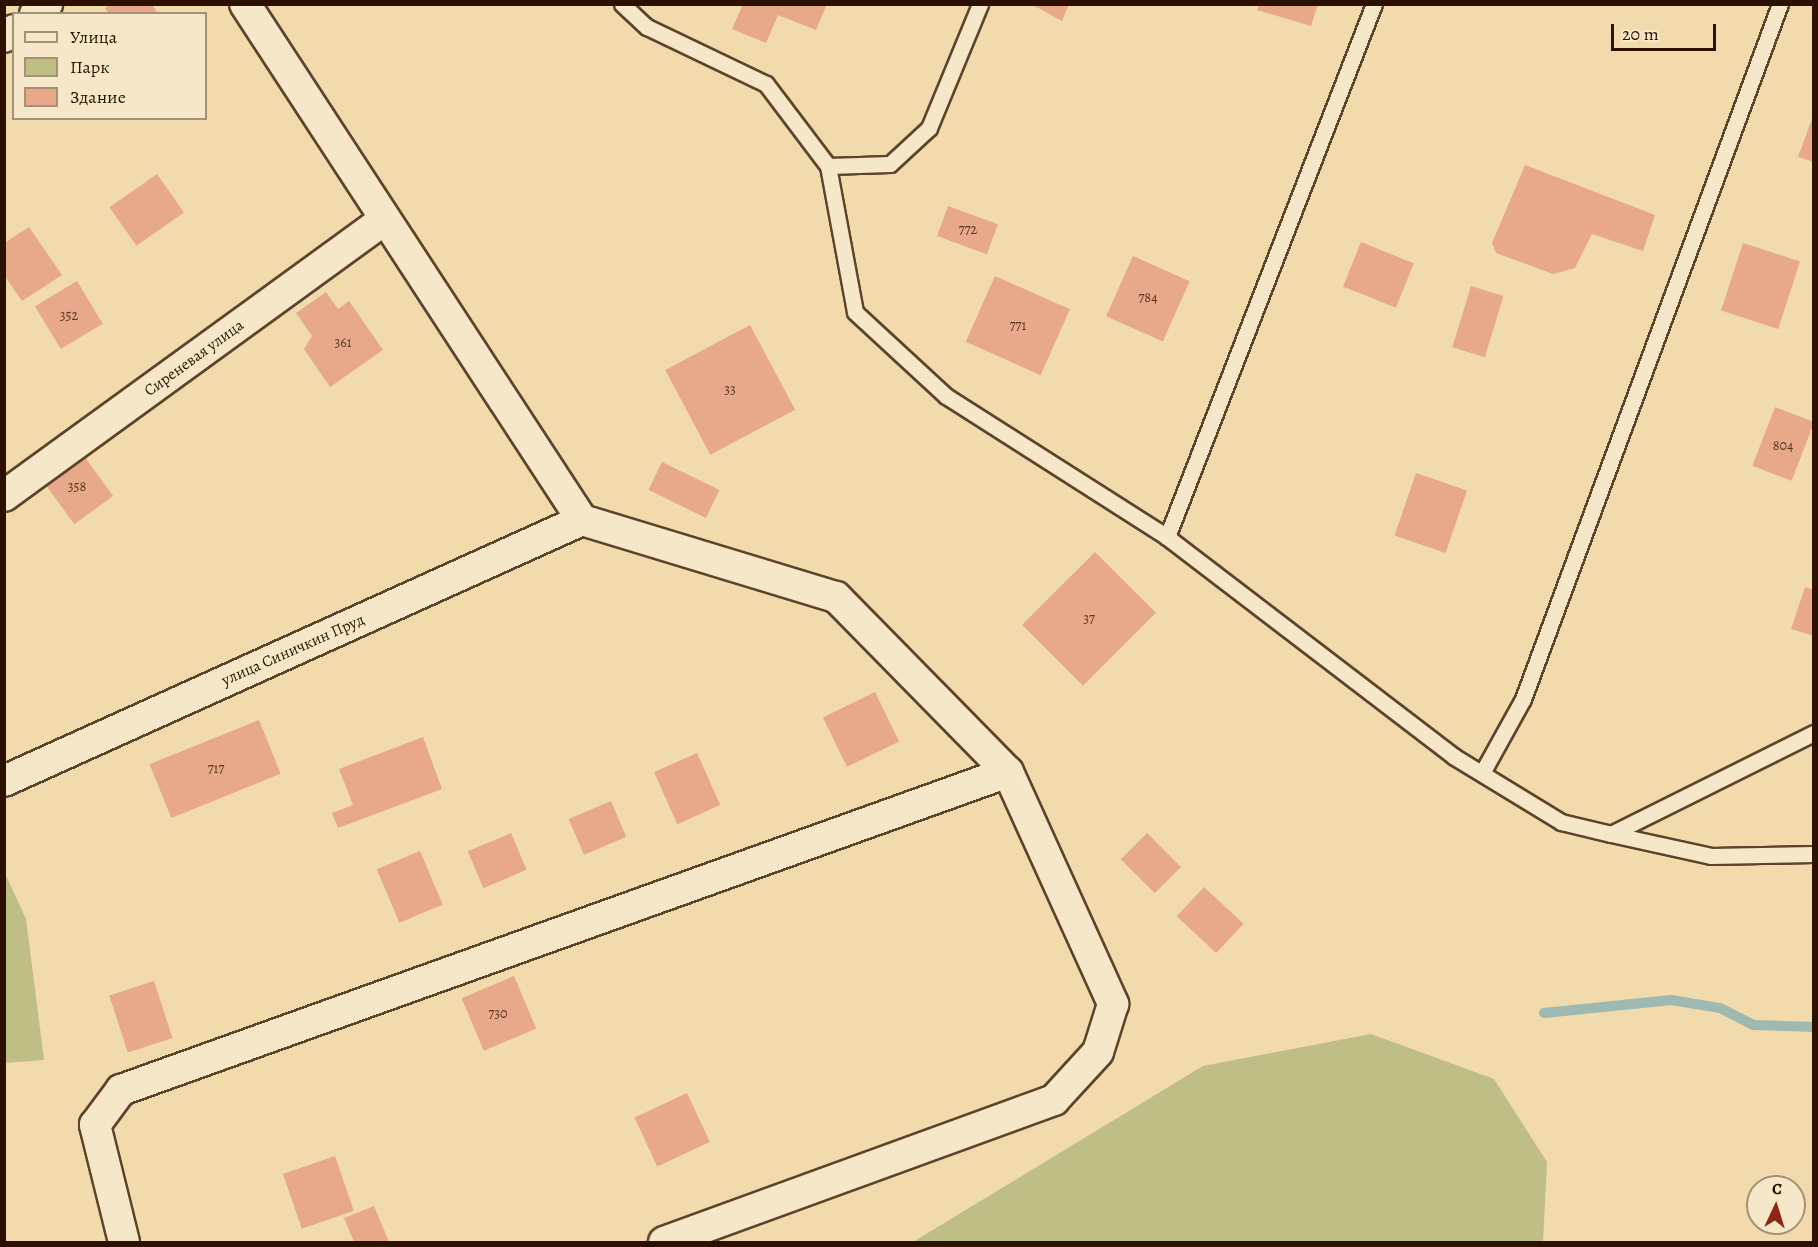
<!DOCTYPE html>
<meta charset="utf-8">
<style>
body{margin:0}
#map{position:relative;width:1818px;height:1247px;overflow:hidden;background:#f1daab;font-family:Alegreya,serif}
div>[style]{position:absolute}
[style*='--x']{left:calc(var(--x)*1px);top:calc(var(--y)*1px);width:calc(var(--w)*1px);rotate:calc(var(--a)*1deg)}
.green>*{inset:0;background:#bfbe85}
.stream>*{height:10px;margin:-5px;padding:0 5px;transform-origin:5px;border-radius:5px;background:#9db9b2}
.building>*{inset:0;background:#e8a98a;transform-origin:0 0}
.roads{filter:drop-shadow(2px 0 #5e432b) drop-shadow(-2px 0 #5e432b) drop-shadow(0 2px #5e432b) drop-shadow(0 -2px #5e432b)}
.service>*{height:15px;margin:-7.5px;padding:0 7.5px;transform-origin:7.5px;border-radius:7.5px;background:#f6e7c8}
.minor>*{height:30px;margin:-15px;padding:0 15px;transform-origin:15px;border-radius:15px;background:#f6e7c8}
span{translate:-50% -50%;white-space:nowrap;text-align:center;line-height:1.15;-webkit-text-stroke:4.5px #f6e7c8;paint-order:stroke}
.number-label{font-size:14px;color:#5c3722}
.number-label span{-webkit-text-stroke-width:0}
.street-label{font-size:16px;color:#2d1100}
.frame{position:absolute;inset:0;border:6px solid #2d1100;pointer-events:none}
.legend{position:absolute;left:12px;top:12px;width:195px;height:108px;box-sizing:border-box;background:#f6e7c8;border:2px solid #a69178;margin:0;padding:8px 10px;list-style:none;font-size:18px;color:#2d1100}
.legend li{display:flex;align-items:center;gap:12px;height:30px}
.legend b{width:30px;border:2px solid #a69178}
.north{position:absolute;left:1746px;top:1175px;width:60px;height:60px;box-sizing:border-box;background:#f6e7c8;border:2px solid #a69178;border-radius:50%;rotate:4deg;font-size:16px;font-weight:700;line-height:24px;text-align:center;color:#2d1100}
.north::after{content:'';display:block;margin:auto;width:21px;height:27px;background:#8f2418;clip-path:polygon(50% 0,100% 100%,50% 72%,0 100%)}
.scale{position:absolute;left:1611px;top:24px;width:105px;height:27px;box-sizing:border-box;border:3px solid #2d1100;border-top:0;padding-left:8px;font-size:18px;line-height:21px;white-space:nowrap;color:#2d1100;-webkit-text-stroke:4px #f6e7c8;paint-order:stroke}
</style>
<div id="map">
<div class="green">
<i style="clip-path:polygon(4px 871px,26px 919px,44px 1060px,5px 1063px)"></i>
<i style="clip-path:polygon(1371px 1034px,1494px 1079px,1547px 1162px,1543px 1242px,913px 1242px,1203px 1066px)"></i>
</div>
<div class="stream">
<i style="--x:1544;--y:1013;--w:128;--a:-5.8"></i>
<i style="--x:1671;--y:1000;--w:50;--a:9.3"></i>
<i style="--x:1720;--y:1008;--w:38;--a:27"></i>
<i style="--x:1754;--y:1025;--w:60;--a:1.9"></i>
</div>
<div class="building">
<i style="clip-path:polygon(111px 4px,152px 4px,158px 14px,109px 14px,105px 8px)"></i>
<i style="clip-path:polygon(743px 4px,827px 4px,816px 30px,778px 15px,766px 43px,732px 29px)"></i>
<i style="clip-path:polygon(1031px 4px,1069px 4px,1062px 21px)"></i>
<i style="clip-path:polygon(1259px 4px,1318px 4px,1311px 26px,1257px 10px)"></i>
<i style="clip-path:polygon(1813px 116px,1814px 116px,1814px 162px,1798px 157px)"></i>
<i style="clip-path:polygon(1525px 165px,1655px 215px,1643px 251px,1592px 234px,1575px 268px,1553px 274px,1496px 253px,1492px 243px)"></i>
<i style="left:157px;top:174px;width:47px;height:58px;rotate:55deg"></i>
<i style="left:948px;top:206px;width:53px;height:32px;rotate:20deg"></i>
<i style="clip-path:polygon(29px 227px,62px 275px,22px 301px,4px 275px,4px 243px)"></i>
<i style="left:1361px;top:242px;width:57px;height:48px;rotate:22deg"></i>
<i style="left:1743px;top:243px;width:60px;height:71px;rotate:18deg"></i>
<i style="left:1133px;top:256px;width:62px;height:66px;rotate:24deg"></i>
<i style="left:995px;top:276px;width:82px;height:72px;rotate:24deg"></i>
<i style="left:77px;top:281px;width:50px;height:49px;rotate:59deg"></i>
<i style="left:1471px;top:286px;width:34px;height:64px;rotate:17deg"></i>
<i style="clip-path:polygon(326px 292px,338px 309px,349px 301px,383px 350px,330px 387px,304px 349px,312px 336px,296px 313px)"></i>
<i style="left:750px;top:325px;width:96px;height:96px;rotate:62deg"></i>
<i style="left:1775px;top:407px;width:42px;height:63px;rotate:21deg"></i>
<i style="left:79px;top:449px;width:58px;height:48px;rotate:54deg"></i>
<i style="left:662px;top:462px;width:64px;height:31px;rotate:26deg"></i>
<i style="left:1416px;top:473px;width:54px;height:66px;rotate:19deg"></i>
<i style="left:1095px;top:552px;width:86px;height:103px;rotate:45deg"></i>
<i style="clip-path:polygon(1805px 587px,1814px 590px,1814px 636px,1791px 629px)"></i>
<i style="left:875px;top:692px;width:55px;height:58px;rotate:64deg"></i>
<i style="left:259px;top:720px;width:58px;height:118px;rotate:68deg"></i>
<i style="clip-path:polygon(423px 737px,442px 789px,338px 828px,332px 813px,353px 805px,339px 769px)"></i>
<i style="left:697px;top:753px;width:57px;height:47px;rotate:66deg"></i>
<i style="left:611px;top:801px;width:39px;height:46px;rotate:67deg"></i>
<i style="left:511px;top:833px;width:40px;height:47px;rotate:67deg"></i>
<i style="left:1147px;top:833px;width:48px;height:37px;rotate:45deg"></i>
<i style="left:420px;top:851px;width:58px;height:47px;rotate:67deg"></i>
<i style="left:1204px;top:887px;width:54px;height:40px;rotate:43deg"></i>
<i style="left:514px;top:976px;width:57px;height:57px;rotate:67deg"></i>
<i style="left:154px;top:981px;width:60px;height:47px;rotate:72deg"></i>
<i style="left:687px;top:1093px;width:54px;height:58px;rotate:65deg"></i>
<i style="left:335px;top:1156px;width:58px;height:55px;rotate:71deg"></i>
<i style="clip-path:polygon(374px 1206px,389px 1242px,354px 1242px,344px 1218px)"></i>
</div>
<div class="roads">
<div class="service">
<i style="--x:622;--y:4;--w:34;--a:43"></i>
<i style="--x:647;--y:27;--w:132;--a:25.6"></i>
<i style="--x:766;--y:84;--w:103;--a:52.9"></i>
<i style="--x:828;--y:166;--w:148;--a:79.5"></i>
<i style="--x:855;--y:312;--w:124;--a:42.7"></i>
<i style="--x:946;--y:396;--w:262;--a:32.5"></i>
<i style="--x:1167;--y:537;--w:360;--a:37.4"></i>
<i style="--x:1453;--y:756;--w:127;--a:31.4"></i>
<i style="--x:1561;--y:822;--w:51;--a:13.5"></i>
<i style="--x:1611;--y:834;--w:227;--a:-26.5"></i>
<i style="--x:828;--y:166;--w:62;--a:-1.8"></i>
<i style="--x:890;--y:164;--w:53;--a:-42.7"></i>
<i style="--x:929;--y:128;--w:134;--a:-67.6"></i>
<i style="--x:1167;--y:537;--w:572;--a:-68.78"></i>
<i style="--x:1482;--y:773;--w:85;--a:-61"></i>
<i style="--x:1523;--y:699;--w:741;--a:-69.71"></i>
<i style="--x:1611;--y:834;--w:102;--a:12.4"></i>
<i style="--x:1711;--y:856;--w:103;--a:-1.1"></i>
</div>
<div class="minor">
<i style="--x:245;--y:4;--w:616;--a:56.85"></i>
<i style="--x:582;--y:520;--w:265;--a:16.9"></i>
<i style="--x:836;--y:597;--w:245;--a:45.5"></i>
<i style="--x:1008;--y:772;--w:255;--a:65.6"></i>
<i style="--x:1113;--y:1004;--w:50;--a:107.4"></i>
<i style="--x:1098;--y:1052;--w:65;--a:132.5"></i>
<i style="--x:1054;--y:1100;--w:415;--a:160"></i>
<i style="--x:35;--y:14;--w:16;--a:-40"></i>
<i style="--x:4;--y:37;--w:12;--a:-35"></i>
<i style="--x:4;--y:496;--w:470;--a:-36"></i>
<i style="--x:4;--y:781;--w:634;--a:-24.3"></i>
<i style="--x:124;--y:1242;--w:121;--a:-103.9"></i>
<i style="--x:95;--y:1125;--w:44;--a:-53.4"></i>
<i style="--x:121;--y:1090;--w:942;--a:-19.72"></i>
</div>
</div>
<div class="number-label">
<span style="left:968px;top:230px">772</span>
<span style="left:1148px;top:298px">784</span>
<span style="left:69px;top:316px">352</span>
<span style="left:1018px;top:326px">771</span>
<span style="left:343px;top:343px">361</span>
<span style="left:730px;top:390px">33</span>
<span style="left:1783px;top:446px">804</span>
<span style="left:77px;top:487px">358</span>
<span style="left:1089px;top:619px">37</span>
<span style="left:216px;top:769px">717</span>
<span style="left:498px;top:1014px">730</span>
</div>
<div class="street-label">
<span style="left:194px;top:358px;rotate:-36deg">Сиреневая улица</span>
<span style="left:293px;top:650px;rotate:-24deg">улица Синичкин Пруд</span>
</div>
<div class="frame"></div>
<ul class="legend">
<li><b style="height:8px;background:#f6e7c8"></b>Улица</li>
<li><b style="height:16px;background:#bfbe85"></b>Парк</li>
<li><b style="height:16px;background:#e8a98a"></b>Здание</li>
</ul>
<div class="north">С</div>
<div class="scale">20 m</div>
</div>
